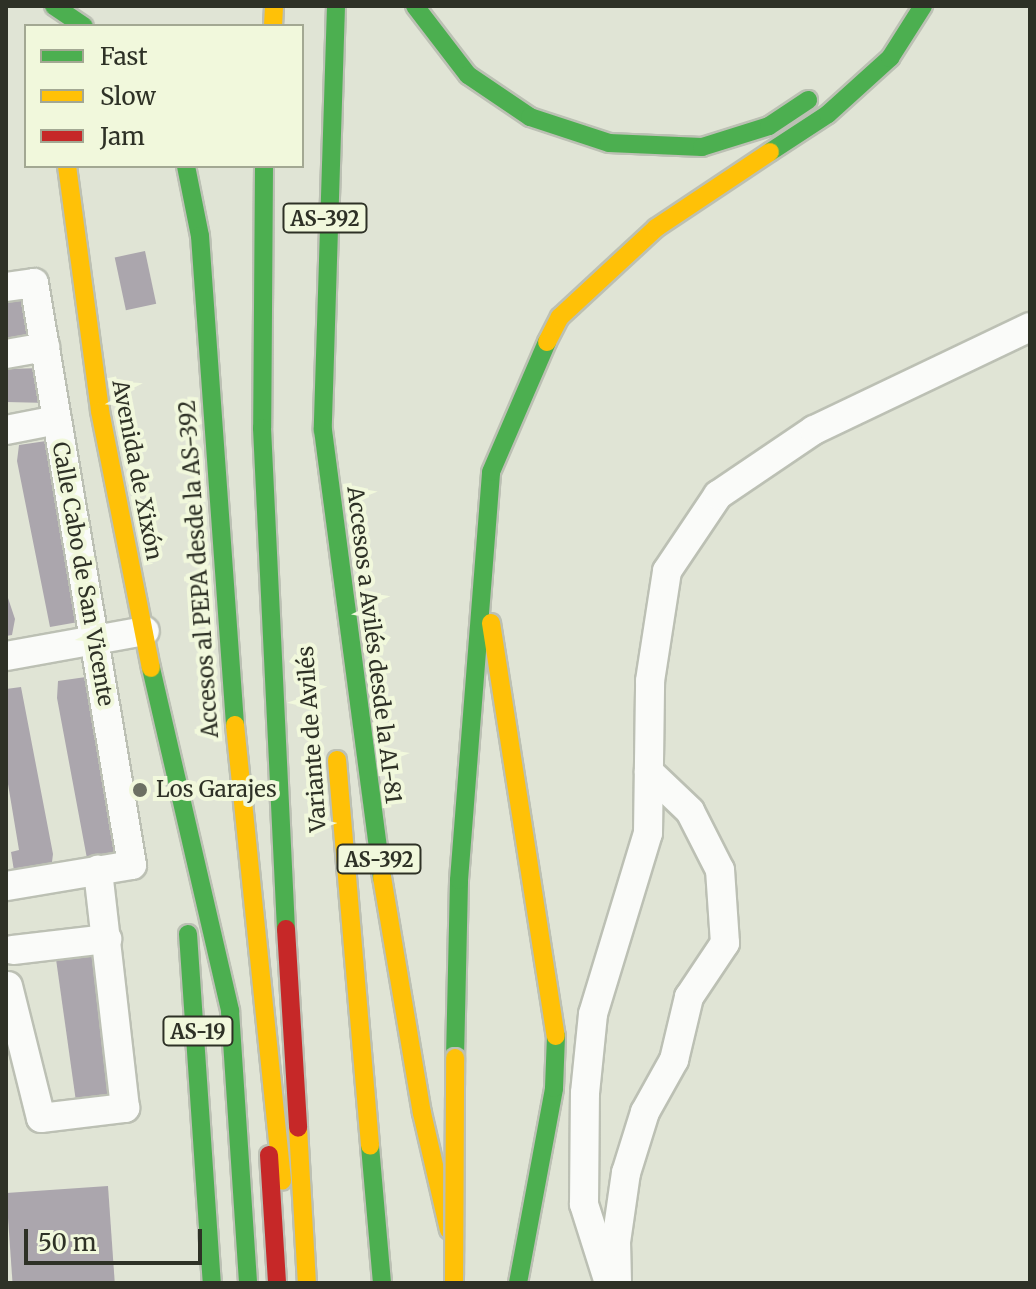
<!DOCTYPE html>
<meta charset="utf-8">
<style>
body{margin:0}
#map{position:relative;width:1036px;height:1289px;overflow:hidden;background:#e0e4d5;font-family:Merriweather,serif}
div>[style]{position:absolute}
[style*='--x']{left:calc(var(--x)*1px);top:calc(var(--y)*1px);width:calc(var(--w)*1px);rotate:calc(var(--a)*1deg)}
.building>*{inset:0;background:#aba6ad;transform-origin:0 0}
.roads{filter:drop-shadow(2px 0 #bcc0b4) drop-shadow(-2px 0 #bcc0b4) drop-shadow(0 2px #bcc0b4) drop-shadow(0 -2px #bcc0b4)}
.street>*{height:28px;margin:-14px;padding:0 14px;transform-origin:14px;border-radius:14px;background:#fafbf9}
.fast>*{height:18px;margin:-9px;padding:0 9px;transform-origin:9px;border-radius:9px;background:#4caf50}
.slow>*{height:18px;margin:-9px;padding:0 9px;transform-origin:9px;border-radius:9px;background:#ffc107}
.jam>*{height:18px;margin:-9px;padding:0 9px;transform-origin:9px;border-radius:9px;background:#c62828}
.bridges{filter:drop-shadow(2px 0 #bcc0b4) drop-shadow(-2px 0 #bcc0b4) drop-shadow(0 2px #bcc0b4) drop-shadow(0 -2px #bcc0b4)}
.fast-bridge>*{height:18px;margin:-9px;padding:0 9px;transform-origin:9px;border-radius:9px;background:#4caf50}
.slow-bridge>*{height:18px;margin:-9px;padding:0 9px;transform-origin:9px;border-radius:9px;background:#ffc107}
.dots>*{width:22px;height:22px;translate:-50% -50%;box-sizing:border-box;border:4px solid #f1f8dc;border-radius:50%}
span{translate:-50% -50%;white-space:nowrap;text-align:center;line-height:1.15;-webkit-text-stroke:8px #f1f8dc;paint-order:stroke}
.shield-label span{padding:2px 6px;background:#f1f8dc;border:2px solid;border-radius:6px;-webkit-text-stroke-width:0}
.shield-label{font-size:20px;color:#2e3126;font-weight:700}
.street-label{font-size:22px;color:#2e3126}
.poi-label{font-size:22px;color:#2e3126}
.left{translate:0 -50%;text-align:left}
.frame{position:absolute;inset:0;border:8px solid #2e3126;pointer-events:none}
.legend{position:absolute;left:24px;top:24px;width:280px;height:144px;box-sizing:border-box;background:#f1f8dc;border:2px solid #a3a893;margin:0;padding:10px 14px;list-style:none;font-size:24px;color:#2e3126}
.legend li{display:flex;align-items:center;gap:16px;height:40px}
.legend b{width:40px;border:2px solid #a3a893}
.scale{position:absolute;left:24px;top:1229px;width:178px;height:36px;box-sizing:border-box;border:4px solid #2e3126;border-top:0;padding-left:10px;font-size:24px;line-height:28px;white-space:nowrap;color:#2e3126;-webkit-text-stroke:6px #f1f8dc;paint-order:stroke}
</style>
<div id="map">
<div class="building">
<i style="left:145px;top:251px;width:54px;height:31px;rotate:78deg"></i>
<i style="clip-path:polygon(31px 295px,37px 331px,6px 340px,6px 299px)"></i>
<i style="clip-path:polygon(42px 368px,49px 403px,6px 402px,6px 369px)"></i>
<i style="clip-path:polygon(53px 440px,57px 463px,50px 464px,72px 599px,80px 599px,84px 621px,50px 627px,17px 461px,19px 445px)"></i>
<i style="clip-path:polygon(6px 592px,15px 619px,12px 635px,6px 636px)"></i>
<i style="clip-path:polygon(93px 676px,97px 700px,89px 702px,111px 836px,119px 835px,123px 858px,88px 864px,57px 698px,58px 681px)"></i>
<i style="clip-path:polygon(21px 687px,53px 854px,51px 870px,15px 877px,11px 852px,19px 850px,6px 772px,6px 689px)"></i>
<i style="left:97px;top:942px;width:158px;height:43px;rotate:82deg"></i>
<i style="left:108px;top:1186px;width:97px;height:102px;rotate:86deg"></i>
</div>
<div class="roads">
<div class="street">
<i style="--x:6;--y:287;--w:28;--a:-8"></i>
<i style="--x:34;--y:283;--w:590;--a:80.44"></i>
<i style="--x:132;--y:865;--w:128;--a:170.5"></i>
<i style="--x:6;--y:354;--w:40;--a:-10"></i>
<i style="--x:6;--y:430;--w:52;--a:-11.1"></i>
<i style="--x:6;--y:656;--w:141;--a:-10.2"></i>
<i style="--x:13;--y:950;--w:95;--a:-6.7"></i>
<i style="--x:8;--y:986;--w:136;--a:76"></i>
<i style="--x:41;--y:1118;--w:85;--a:-6.8"></i>
<i style="--x:125;--y:1108;--w:240;--a:-96.5"></i>
<i style="--x:617;--y:1282;--w:40;--a:-91.4"></i>
<i style="--x:616;--y:1242;--w:70;--a:-81.8"></i>
<i style="--x:626;--y:1173;--w:64;--a:-72.7"></i>
<i style="--x:645;--y:1112;--w:60;--a:-60.9"></i>
<i style="--x:674;--y:1060;--w:65;--a:-76.6"></i>
<i style="--x:689;--y:997;--w:65;--a:-56.3"></i>
<i style="--x:725;--y:943;--w:73;--a:-93.9"></i>
<i style="--x:720;--y:870;--w:66;--a:-117"></i>
<i style="--x:690;--y:811;--w:57;--a:-136.4"></i>
<i style="--x:609;--y:1283;--w:83;--a:-107.6"></i>
<i style="--x:584;--y:1204;--w:111;--a:-89.5"></i>
<i style="--x:585;--y:1093;--w:79;--a:-84.2"></i>
<i style="--x:593;--y:1014;--w:189;--a:-73.1"></i>
<i style="--x:648;--y:833;--w:152;--a:-89.2"></i>
<i style="--x:650;--y:681;--w:111;--a:-81.2"></i>
<i style="--x:667;--y:571;--w:92;--a:-56.1"></i>
<i style="--x:718;--y:495;--w:116;--a:-34.1"></i>
<i style="--x:814;--y:430;--w:239;--a:-25.5"></i>
</div>
<div class="fast">
<i style="--x:336;--y:6;--w:424;--a:91.8"></i>
<i style="--x:323;--y:430;--w:451;--a:82.5"></i>
<i style="--x:415;--y:6;--w:87;--a:52.5"></i>
<i style="--x:468;--y:75;--w:75;--a:34.1"></i>
<i style="--x:530;--y:117;--w:83;--a:18.2"></i>
<i style="--x:609;--y:143;--w:93;--a:2.5"></i>
<i style="--x:702;--y:147;--w:70;--a:-17.4"></i>
<i style="--x:769;--y:126;--w:47;--a:-33.7"></i>
<i style="--x:770;--y:152;--w:69;--a:-33.2"></i>
<i style="--x:828;--y:114;--w:84;--a:-42.1"></i>
<i style="--x:890;--y:58;--w:62;--a:-57.6"></i>
<i style="--x:186;--y:166;--w:71;--a:78.7"></i>
<i style="--x:200;--y:236;--w:490;--a:85.9"></i>
<i style="--x:264;--y:166;--w:262;--a:90.4"></i>
<i style="--x:262;--y:428;--w:502;--a:87.26"></i>
<i style="--x:151;--y:668;--w:352;--a:77"></i>
<i style="--x:230;--y:1011;--w:273;--a:86.2"></i>
<i style="--x:188;--y:934;--w:350;--a:86.1"></i>
<i style="--x:455;--y:1058;--w:178;--a:-88.7"></i>
<i style="--x:459;--y:880;--w:409;--a:-85.5"></i>
<i style="--x:491;--y:472;--w:142;--a:-66.7"></i>
<i style="--x:370;--y:1146;--w:138;--a:85"></i>
<i style="--x:518;--y:1283;--w:198;--a:-79.5"></i>
<i style="--x:554;--y:1088;--w:52;--a:-87.8"></i>
</div>
<div class="slow">
<i style="--x:273;--y:26;--w:20;--a:-87"></i>
<i style="--x:67;--y:166;--w:247;--a:82.3"></i>
<i style="--x:100;--y:411;--w:262;--a:78.8"></i>
<i style="--x:547;--y:342;--w:28;--a:-63"></i>
<i style="--x:560;--y:317;--w:131;--a:-42.8"></i>
<i style="--x:656;--y:228;--w:137;--a:-33.7"></i>
<i style="--x:491;--y:623;--w:418;--a:81.1"></i>
<i style="--x:235;--y:725;--w:458;--a:84.1"></i>
<i style="--x:337;--y:760;--w:387;--a:85.1"></i>
<i style="--x:382;--y:877;--w:239;--a:80.4"></i>
<i style="--x:422;--y:1113;--w:120;--a:77"></i>
<i style="--x:298;--y:1128;--w:155;--a:86.7"></i>
</div>
<div class="jam">
<i style="--x:286;--y:929;--w:199;--a:86.5"></i>
<i style="--x:269;--y:1155;--w:128;--a:86.4"></i>
</div>
</div>
<div class="bridges">
<div class="fast-bridge">
<i style="--x:54;--y:6;--w:36;--a:34"></i>
</div>
<div class="slow-bridge">
<i style="--x:454;--y:1283;--w:225;--a:-89.7"></i>
</div>
</div>
<div class="dots">
<i style="left:140px;top:790px;background:#6c7063"></i>
</div>
<div class="shield-label">
<span style="left:325px;top:218px">AS-392</span>
<span style="left:379px;top:859px">AS-392</span>
<span style="left:198px;top:1031px">AS-19</span>
</div>
<div class="street-label">
<span style="left:137px;top:470px;rotate:79deg">Avenida de Xixón</span>
<span style="left:199px;top:569px;rotate:-94deg">Accesos al PEPA desde la AS-392</span>
<span style="left:83px;top:574px;rotate:80deg">Calle Cabo de San Vicente</span>
<span style="left:374px;top:645px;rotate:83deg">Accesos a Avilés desde la AI-81</span>
<span style="left:312px;top:739px;rotate:-94deg">Variante de Avilés</span>
</div>
<div class="poi-label">
<span class="left" style="left:156px;top:790px">Los Garajes</span>
</div>
<div class="frame"></div>
<ul class="legend">
<li><b style="height:10px;background:#4caf50"></b>Fast</li>
<li><b style="height:10px;background:#ffc107"></b>Slow</li>
<li><b style="height:10px;background:#c62828"></b>Jam</li>
</ul>
<div class="scale">50 m</div>
</div>
